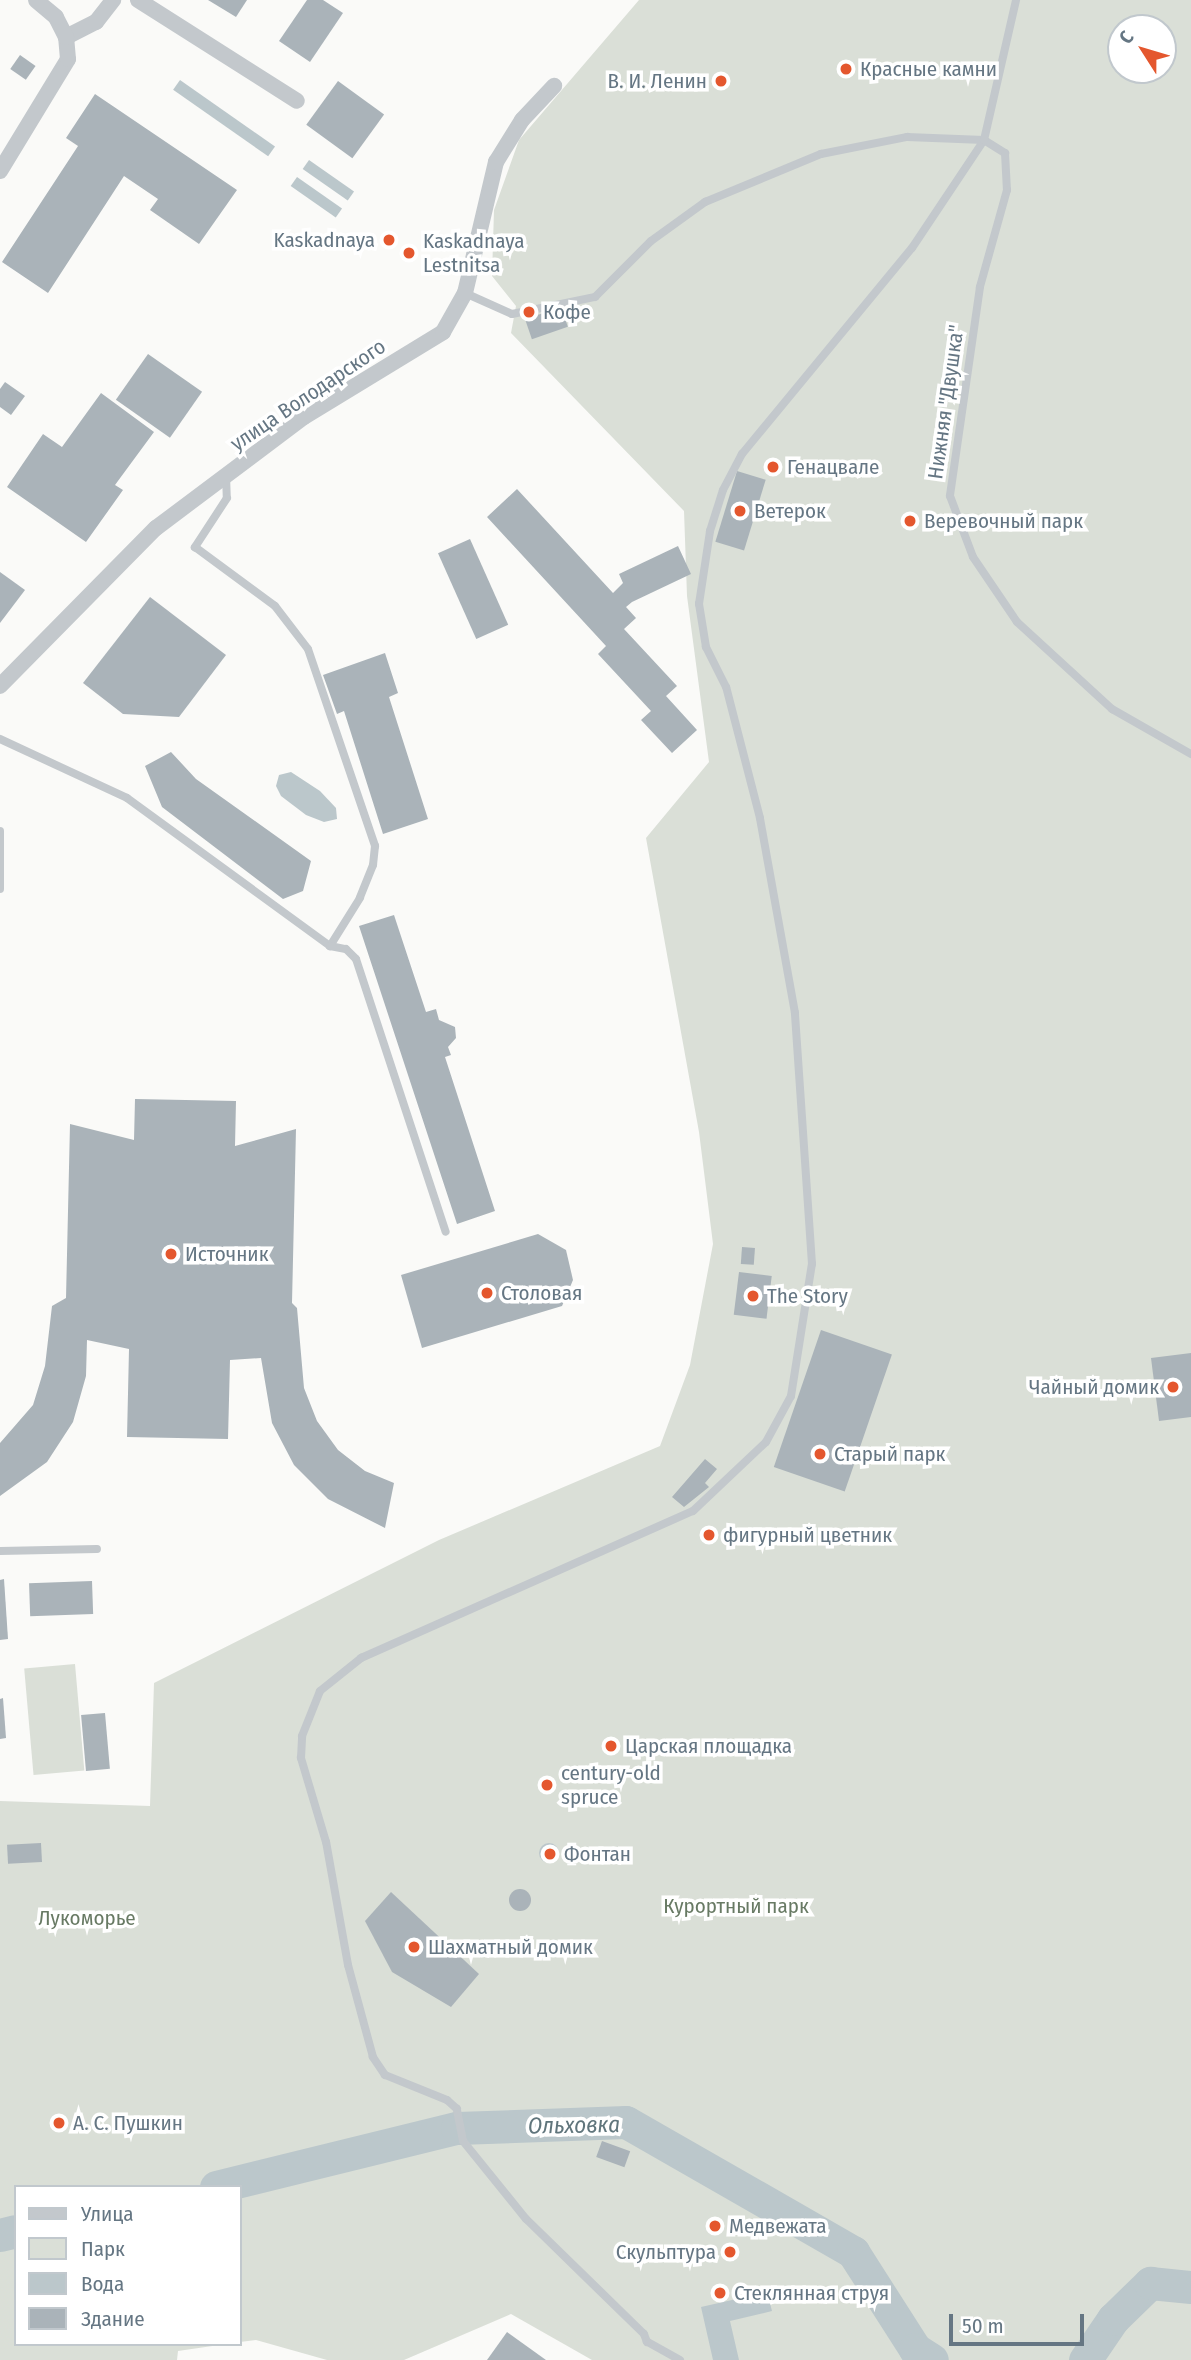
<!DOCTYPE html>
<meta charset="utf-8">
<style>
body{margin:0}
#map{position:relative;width:1191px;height:2360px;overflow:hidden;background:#fafaf8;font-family:"Fira Sans Condensed",sans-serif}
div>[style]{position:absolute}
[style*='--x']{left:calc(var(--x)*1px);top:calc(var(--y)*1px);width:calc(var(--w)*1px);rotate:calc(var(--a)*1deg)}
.green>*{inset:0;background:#dadfd7;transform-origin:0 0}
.water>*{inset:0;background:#bbc7cb;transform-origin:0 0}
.round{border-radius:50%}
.river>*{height:33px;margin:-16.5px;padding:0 16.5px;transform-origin:16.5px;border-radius:16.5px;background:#bbc7cb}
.building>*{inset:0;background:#aab3b9;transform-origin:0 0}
.service>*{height:8px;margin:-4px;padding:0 4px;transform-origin:4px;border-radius:4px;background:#c3c8cc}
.minor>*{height:16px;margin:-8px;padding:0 8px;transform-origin:8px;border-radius:8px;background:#c3c8cc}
.dots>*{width:19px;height:19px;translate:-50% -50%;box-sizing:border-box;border:4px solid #fff;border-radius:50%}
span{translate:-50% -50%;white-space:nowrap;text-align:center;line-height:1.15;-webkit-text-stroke:7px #fff;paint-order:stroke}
.poi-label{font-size:21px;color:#657683}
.left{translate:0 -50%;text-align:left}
.right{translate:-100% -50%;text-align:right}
.street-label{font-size:21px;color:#657683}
.park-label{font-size:21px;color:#687a64}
.water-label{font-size:23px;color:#60757c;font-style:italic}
.legend{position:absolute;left:14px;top:2185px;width:228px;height:161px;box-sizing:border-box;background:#fff;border:2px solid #c1c8cd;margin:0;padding:9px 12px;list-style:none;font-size:21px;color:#657683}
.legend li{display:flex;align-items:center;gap:14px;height:35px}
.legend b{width:35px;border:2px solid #c1c8cd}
.north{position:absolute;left:1107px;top:14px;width:70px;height:70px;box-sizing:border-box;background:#fff;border:2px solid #c1c8cd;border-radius:50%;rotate:307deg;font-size:19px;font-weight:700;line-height:28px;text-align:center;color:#657683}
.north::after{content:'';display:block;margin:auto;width:24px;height:32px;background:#e4572e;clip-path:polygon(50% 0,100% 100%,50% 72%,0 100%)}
.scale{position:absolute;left:949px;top:2314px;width:135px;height:32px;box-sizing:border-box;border:4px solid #657683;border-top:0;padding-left:9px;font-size:21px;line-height:24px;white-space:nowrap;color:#657683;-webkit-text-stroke:5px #fff;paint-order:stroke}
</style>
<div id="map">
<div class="green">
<i style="clip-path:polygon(evenodd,639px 0,1191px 0,1191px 2360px,592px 2360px,511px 2314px,404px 2360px,327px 2360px,256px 2340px,240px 2342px,240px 2187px,16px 2187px,16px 2344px,226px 2344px,178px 2351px,177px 2360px,0 2360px,0 1801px,150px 1806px,154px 1683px,439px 1540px,660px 1446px,690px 1365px,713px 1244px,699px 1132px,646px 838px,709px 762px,687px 596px,684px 511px,511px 333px,516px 306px,492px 276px,494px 210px,519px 140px,639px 0,1121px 28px,1163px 28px,1163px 70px,1121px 70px,1121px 28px)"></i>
<i style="left:75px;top:1664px;width:107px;height:51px;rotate:85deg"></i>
</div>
<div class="water">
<i style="left:180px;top:80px;width:116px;height:12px;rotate:35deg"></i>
<i style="left:309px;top:160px;width:55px;height:11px;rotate:35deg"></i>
<i style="left:297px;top:177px;width:55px;height:11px;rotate:35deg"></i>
<i style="clip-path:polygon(291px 772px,320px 791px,336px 808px,337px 819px,324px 822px,306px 815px,281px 796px,276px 786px,279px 775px)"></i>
<i class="round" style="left:539px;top:1843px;width:20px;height:20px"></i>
<i style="clip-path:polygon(767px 2292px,772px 2311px,730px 2321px,739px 2360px,713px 2360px,701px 2307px)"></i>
</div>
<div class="river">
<i style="--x:216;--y:2187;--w:248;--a:-13.8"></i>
<i style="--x:457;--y:2128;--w:169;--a:-2"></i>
<i style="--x:626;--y:2122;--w:262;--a:29.8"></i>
<i style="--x:853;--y:2252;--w:115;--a:57.4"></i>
<i style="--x:915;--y:2349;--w:20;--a:33"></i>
<i style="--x:0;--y:2235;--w:16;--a:-14"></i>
<i style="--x:1085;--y:2360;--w:50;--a:-55.7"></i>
<i style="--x:1113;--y:2319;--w:52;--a:-44.2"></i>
<i style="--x:1150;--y:2283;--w:41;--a:5.6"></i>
</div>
<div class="building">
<i style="clip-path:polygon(208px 0,247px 0,236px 17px)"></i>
<i style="clip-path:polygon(307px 0,323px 0,343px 13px,310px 62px,279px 41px)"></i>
<i style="left:20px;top:55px;width:19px;height:17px;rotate:35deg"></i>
<i style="left:338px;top:81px;width:57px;height:54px;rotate:36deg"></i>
<i style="clip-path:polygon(95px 94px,237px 190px,199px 244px,150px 210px,158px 199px,124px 176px,48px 293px,2px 262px,78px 146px,66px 138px)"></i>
<i style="left:561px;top:307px;width:21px;height:38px;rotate:71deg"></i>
<i style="left:148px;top:354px;width:66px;height:56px;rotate:35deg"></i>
<i style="clip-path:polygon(5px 382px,25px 396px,11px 415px,0 407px,0 389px)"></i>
<i style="clip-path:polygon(101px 393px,154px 432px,115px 485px,123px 490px,86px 542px,7px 487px,43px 434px,62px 447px)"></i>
<i style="left:737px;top:471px;width:30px;height:74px;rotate:17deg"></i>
<i style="clip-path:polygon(517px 489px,613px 593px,623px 583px,619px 574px,678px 546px,691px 574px,632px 602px,626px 607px,636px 618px,624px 629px,677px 686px,666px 696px,697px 730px,672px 753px,641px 720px,651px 711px,598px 654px,606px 646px,487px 517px)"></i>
<i style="left:470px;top:539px;width:94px;height:35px;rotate:66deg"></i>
<i style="clip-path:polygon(0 572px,25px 590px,0 623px)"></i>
<i style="clip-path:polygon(150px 597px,226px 655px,179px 717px,123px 714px,83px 683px)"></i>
<i style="clip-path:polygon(385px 653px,398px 693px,389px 697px,428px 819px,383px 834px,344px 711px,337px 714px,323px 675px)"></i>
<i style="clip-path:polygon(171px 752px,196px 779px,311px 861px,303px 891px,283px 899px,162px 807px,145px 766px)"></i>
<i style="clip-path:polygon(394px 915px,426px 1012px,436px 1009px,439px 1020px,455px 1027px,456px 1038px,448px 1047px,451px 1055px,445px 1057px,495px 1211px,457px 1224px,359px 926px)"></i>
<i style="clip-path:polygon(135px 1099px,236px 1101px,235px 1146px,296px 1129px,292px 1303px,297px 1308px,304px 1388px,317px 1421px,338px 1450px,365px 1471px,394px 1483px,385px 1528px,328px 1499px,294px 1465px,272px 1423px,261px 1358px,230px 1360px,228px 1439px,127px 1437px,129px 1349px,87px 1340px,86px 1376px,73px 1422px,47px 1462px,0 1496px,0 1443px,33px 1405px,45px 1366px,52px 1306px,66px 1298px,70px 1124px,134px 1140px)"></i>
<i style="clip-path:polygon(538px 1234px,566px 1250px,573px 1280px,562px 1306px,422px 1348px,401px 1275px)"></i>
<i style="left:742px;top:1247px;width:13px;height:17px;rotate:4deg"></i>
<i style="left:739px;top:1272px;width:33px;height:43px;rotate:7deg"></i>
<i style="left:821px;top:1330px;width:75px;height:145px;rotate:19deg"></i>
<i style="clip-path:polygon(1191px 1353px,1191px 1417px,1159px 1421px,1151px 1358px)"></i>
<i style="clip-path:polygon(705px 1459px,717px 1469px,705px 1483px,709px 1487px,684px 1507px,672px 1497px)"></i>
<i style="clip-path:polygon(4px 1579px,8px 1639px,0 1640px,0 1580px)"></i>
<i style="left:92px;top:1581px;width:33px;height:63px;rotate:88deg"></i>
<i style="clip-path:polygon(3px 1698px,6px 1738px,0 1739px,0 1699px)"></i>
<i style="left:105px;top:1713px;width:56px;height:24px;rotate:85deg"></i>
<i style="left:41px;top:1843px;width:19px;height:34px;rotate:87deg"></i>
<i class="round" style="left:509px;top:1889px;width:22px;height:22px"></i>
<i style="clip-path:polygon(391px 1892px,479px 1974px,451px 2007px,392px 1972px,365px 1921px)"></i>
<i style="left:602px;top:2141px;width:30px;height:17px;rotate:20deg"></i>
<i style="clip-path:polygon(507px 2332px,546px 2360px,487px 2360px)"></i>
</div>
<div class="service">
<i style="--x:465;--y:293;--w:51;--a:24.1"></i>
<i style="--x:512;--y:314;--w:85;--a:-11.6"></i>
<i style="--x:595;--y:297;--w:79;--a:-45"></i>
<i style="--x:651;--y:241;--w:67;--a:-35.8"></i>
<i style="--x:705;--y:202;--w:126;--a:-22.5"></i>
<i style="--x:821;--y:154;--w:88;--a:-11.2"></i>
<i style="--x:907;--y:137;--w:77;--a:2.2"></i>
<i style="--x:984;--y:140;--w:25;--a:32"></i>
<i style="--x:1005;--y:153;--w:37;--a:87"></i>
<i style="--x:1007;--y:190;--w:101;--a:105.6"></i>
<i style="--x:980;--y:287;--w:211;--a:98.2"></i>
<i style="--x:950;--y:496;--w:65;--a:69.3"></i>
<i style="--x:973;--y:557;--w:78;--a:55.9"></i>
<i style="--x:1017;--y:622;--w:129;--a:42.5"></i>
<i style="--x:1112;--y:709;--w:91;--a:29.7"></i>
<i style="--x:226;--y:475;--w:23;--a:88"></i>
<i style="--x:227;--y:498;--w:59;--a:123.1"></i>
<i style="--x:195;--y:547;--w:99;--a:36.4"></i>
<i style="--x:275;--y:606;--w:54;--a:52.5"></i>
<i style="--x:308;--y:649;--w:208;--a:71.2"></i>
<i style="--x:375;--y:846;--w:19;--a:96"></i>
<i style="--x:373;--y:865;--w:35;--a:112"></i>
<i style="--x:360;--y:898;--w:57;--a:122"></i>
<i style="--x:0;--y:739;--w:140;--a:24.9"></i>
<i style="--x:127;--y:798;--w:251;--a:36.1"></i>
<i style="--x:330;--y:946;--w:16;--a:11"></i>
<i style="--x:346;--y:949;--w:14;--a:45"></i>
<i style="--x:356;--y:959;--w:287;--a:71.8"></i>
<i style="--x:0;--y:831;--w:58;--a:90"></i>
<i style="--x:0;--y:1551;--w:97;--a:-1.2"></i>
<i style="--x:680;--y:2360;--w:38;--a:-151"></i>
<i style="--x:647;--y:2342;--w:9;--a:-111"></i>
<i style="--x:644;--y:2334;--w:165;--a:-135.7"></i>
<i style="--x:526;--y:2219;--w:100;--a:-128.9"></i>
<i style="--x:463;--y:2141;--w:33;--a:-101"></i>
<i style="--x:457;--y:2109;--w:13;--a:-138"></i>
<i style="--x:447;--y:2100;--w:67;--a:-158"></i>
<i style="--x:385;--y:2075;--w:22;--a:-124"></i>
<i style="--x:373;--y:2057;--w:95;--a:-105.2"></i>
<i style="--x:348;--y:1965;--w:125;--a:-100.1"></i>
<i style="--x:326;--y:1842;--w:88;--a:-106.6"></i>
<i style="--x:301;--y:1758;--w:22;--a:-87"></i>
<i style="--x:302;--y:1736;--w:48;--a:-68.2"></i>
<i style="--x:320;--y:1691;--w:53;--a:-38.8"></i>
<i style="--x:361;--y:1658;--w:363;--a:-23.9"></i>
<i style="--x:693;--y:1511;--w:100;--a:-43.4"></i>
<i style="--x:766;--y:1442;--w:52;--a:-61.5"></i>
<i style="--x:791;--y:1396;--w:134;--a:-81"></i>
<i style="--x:812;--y:1264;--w:252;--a:-93.9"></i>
<i style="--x:795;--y:1013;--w:198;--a:-100.2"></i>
<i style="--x:760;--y:818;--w:135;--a:-104.5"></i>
<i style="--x:726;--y:687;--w:45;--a:-116.6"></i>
<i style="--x:706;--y:647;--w:44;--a:-99.2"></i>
<i style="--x:699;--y:604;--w:74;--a:-81.4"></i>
<i style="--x:710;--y:531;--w:43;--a:-72.4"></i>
<i style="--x:723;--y:490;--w:41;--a:-62.2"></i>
<i style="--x:742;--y:454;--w:267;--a:-50.5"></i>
<i style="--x:912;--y:248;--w:130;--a:-56.3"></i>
<i style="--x:984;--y:140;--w:144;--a:-77.1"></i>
</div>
<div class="minor">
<i style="--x:138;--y:0;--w:188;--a:32.4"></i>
<i style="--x:66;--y:37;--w:34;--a:-27"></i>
<i style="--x:96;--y:22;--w:28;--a:-52"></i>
<i style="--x:0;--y:171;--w:131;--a:-58.7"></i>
<i style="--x:68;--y:59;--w:22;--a:-95"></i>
<i style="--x:66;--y:37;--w:22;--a:-117"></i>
<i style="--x:56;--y:17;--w:26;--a:-140"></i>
<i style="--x:0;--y:686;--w:222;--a:-45.4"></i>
<i style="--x:156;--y:528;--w:185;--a:-36.9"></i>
<i style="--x:304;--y:417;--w:163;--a:-31.4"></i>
<i style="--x:443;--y:332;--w:45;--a:-60.6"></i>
<i style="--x:465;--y:293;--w:135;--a:-76.7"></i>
<i style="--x:496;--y:162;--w:49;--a:-58.2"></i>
<i style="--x:522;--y:120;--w:47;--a:-46.7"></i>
</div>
<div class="dots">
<i style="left:846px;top:69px;background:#e4572e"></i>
<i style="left:721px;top:81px;background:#e4572e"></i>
<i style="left:389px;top:240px;background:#e4572e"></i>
<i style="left:409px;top:253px;background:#e4572e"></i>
<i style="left:529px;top:312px;background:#e4572e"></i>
<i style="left:773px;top:467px;background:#e4572e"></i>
<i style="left:740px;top:511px;background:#e4572e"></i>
<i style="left:910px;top:521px;background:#e4572e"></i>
<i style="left:171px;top:1254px;background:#e4572e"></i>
<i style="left:487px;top:1293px;background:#e4572e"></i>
<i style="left:753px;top:1296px;background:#e4572e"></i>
<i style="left:1173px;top:1387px;background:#e4572e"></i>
<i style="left:820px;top:1454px;background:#e4572e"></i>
<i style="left:709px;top:1535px;background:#e4572e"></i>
<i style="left:611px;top:1746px;background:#e4572e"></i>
<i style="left:547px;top:1785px;background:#e4572e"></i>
<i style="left:550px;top:1854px;background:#e4572e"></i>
<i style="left:414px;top:1947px;background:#e4572e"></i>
<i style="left:59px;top:2123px;background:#e4572e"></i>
<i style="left:715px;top:2226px;background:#e4572e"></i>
<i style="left:730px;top:2252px;background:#e4572e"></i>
<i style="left:720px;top:2293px;background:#e4572e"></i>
</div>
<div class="poi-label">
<span class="left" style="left:860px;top:69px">Красные камни</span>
<span class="right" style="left:707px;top:81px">В. И. Ленин</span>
<span class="right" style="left:375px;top:240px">Kaskadnaya</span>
<span class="left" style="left:423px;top:253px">Kaskadnaya<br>Lestnitsa</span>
<span class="left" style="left:543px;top:312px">Кофе</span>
<span class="left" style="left:787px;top:467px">Генацвале</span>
<span class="left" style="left:754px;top:511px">Ветерок</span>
<span class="left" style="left:924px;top:521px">Веревочный парк</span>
<span class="left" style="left:185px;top:1254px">Источник</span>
<span class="left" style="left:501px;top:1293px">Столовая</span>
<span class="left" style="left:767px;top:1296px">The Story</span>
<span class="right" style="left:1159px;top:1387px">Чайный домик</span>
<span class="left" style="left:834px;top:1454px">Старый парк</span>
<span class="left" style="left:723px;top:1535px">фигурный цветник</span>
<span class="left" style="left:625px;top:1746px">Царская площадка</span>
<span class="left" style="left:561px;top:1785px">century-old<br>spruce</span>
<span class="left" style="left:564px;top:1854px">Фонтан</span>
<span class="left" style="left:428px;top:1947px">Шахматный домик</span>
<span class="left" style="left:73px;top:2123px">А. С. Пушкин</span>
<span class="left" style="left:729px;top:2226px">Медвежата</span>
<span class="right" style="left:716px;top:2252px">Скульптура</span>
<span class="left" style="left:734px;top:2293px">Стеклянная струя</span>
</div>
<div class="street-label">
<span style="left:308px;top:395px;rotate:-34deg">улица Володарского</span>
<span style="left:946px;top:402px;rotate:-82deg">Нижняя "Двушка"</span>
</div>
<div class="park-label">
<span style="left:736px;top:1906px">Курортный парк</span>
<span style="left:87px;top:1918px">Лукоморье</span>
</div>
<div class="water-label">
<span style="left:574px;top:2125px;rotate:-1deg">Ольховка</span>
</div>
<ul class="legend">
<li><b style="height:9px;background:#c3c8cc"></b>Улица</li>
<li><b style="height:19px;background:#dadfd7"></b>Парк</li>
<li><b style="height:19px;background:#bbc7cb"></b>Вода</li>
<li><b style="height:19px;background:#aab3b9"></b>Здание</li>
</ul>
<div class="north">С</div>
<div class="scale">50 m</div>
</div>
